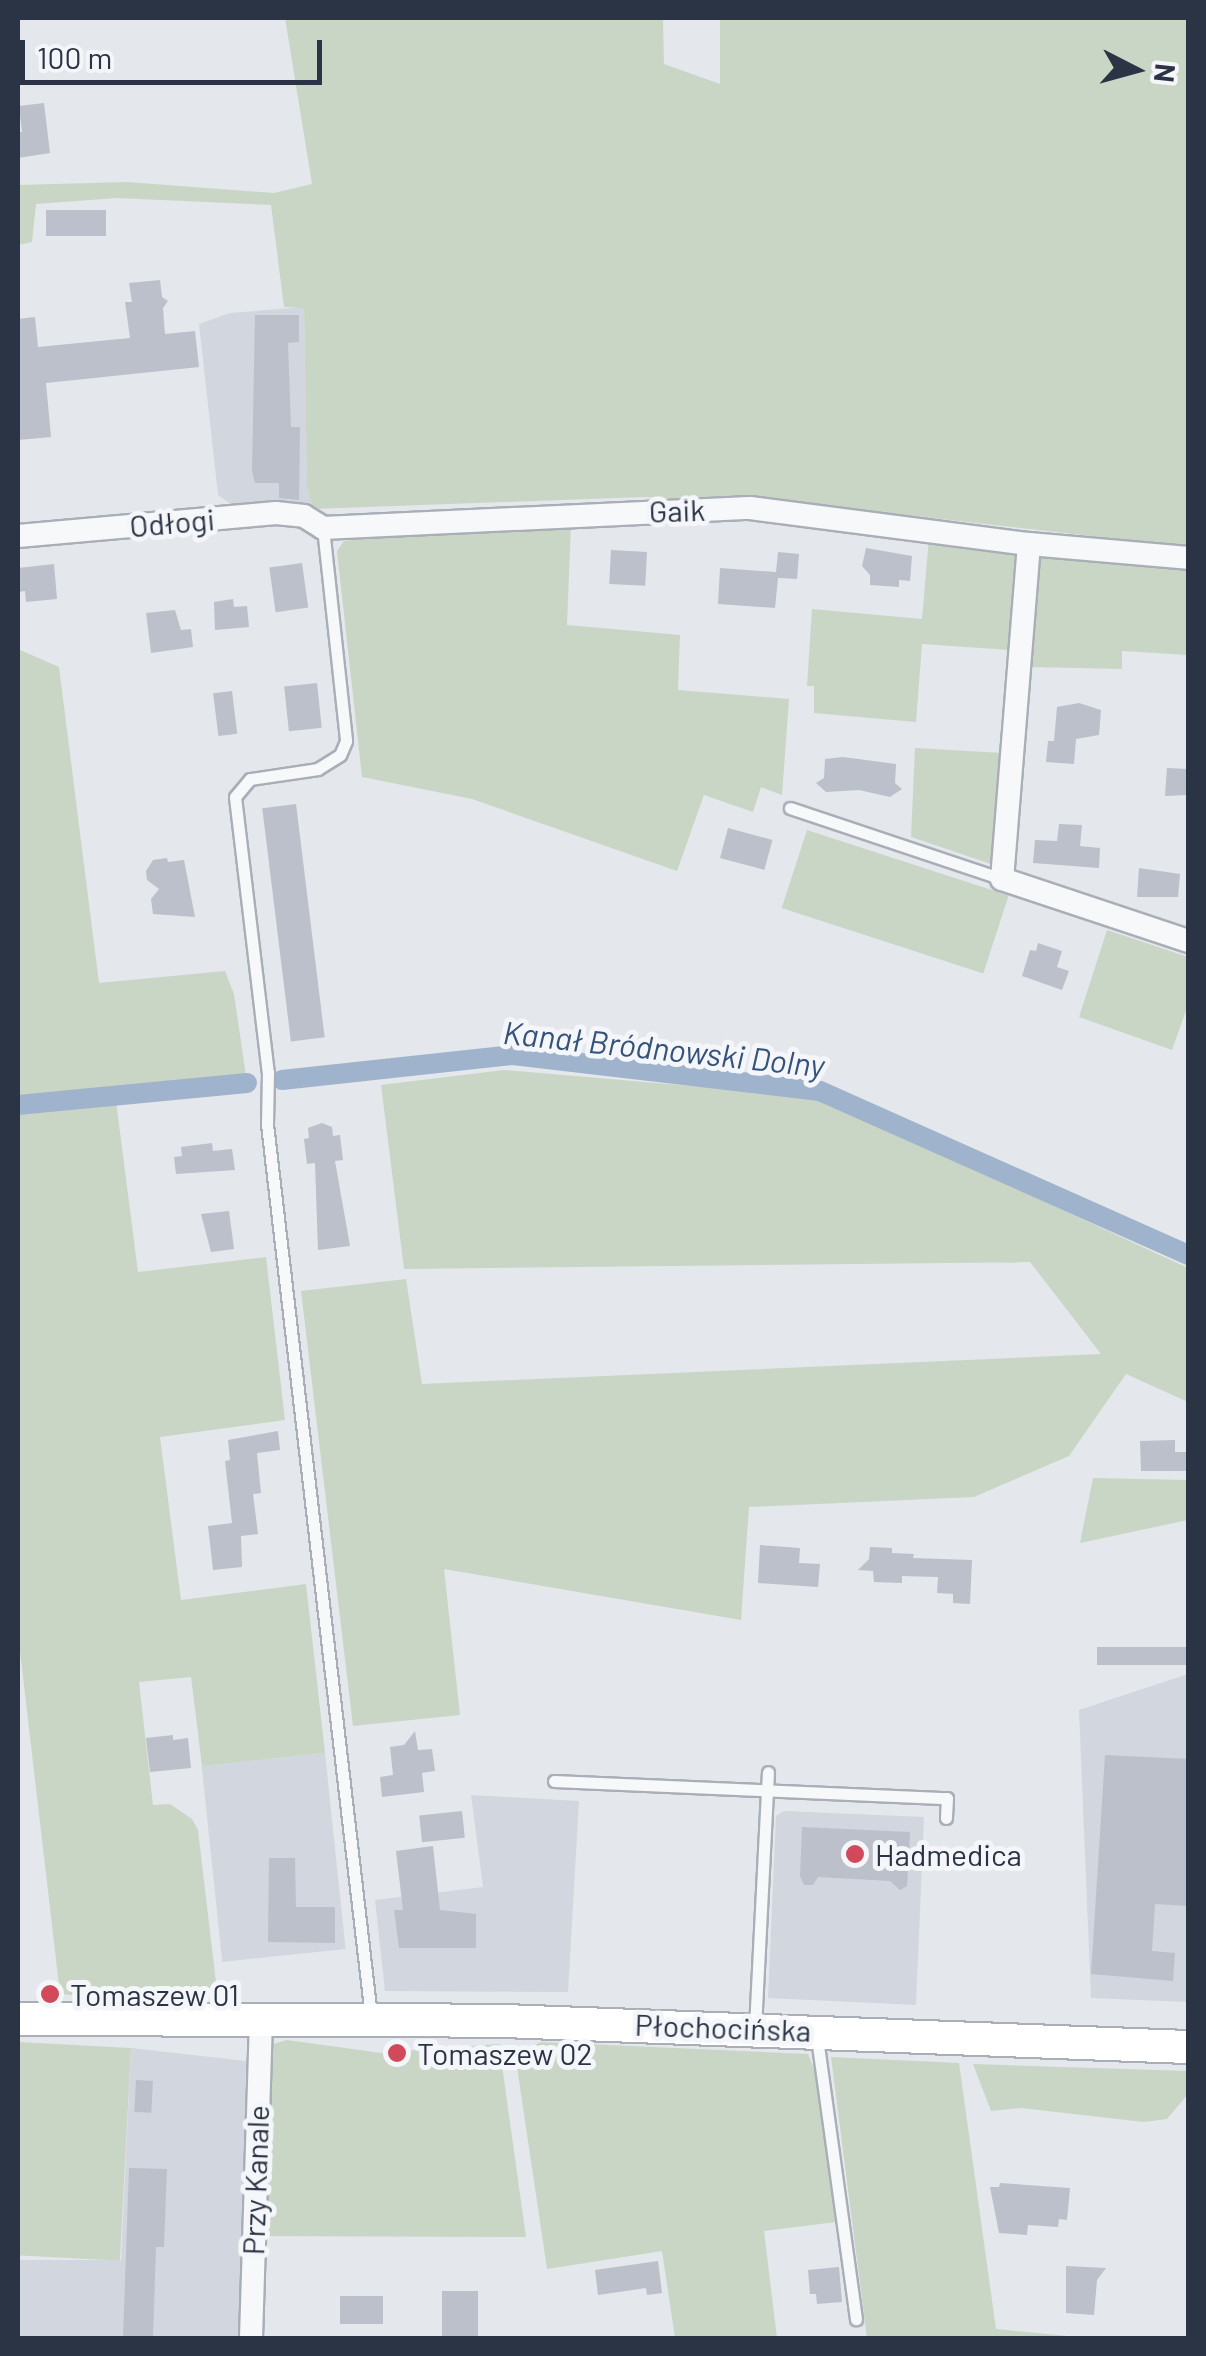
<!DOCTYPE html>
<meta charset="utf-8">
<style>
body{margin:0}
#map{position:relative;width:1206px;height:2356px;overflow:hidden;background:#e4e7ec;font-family:Barlow,sans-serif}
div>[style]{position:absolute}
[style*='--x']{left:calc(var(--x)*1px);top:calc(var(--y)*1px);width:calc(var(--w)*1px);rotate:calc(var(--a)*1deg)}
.built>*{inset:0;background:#d2d6de;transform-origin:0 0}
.green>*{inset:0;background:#c9d6c5;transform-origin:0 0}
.canal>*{height:20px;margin:-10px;padding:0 10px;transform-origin:10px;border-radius:10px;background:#9fb4cc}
.building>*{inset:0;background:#bbc0ca;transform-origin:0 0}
.roads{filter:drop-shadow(2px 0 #a9aeb7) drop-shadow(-2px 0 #a9aeb7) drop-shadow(0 2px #a9aeb7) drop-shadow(0 -2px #a9aeb7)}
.lane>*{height:11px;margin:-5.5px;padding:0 5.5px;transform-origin:5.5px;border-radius:5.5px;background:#f7f8fa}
.street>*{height:22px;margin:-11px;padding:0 11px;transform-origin:11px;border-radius:11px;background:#f7f8fa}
.secondary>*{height:32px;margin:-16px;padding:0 16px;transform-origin:16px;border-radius:16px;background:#fff}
.dots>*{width:28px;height:28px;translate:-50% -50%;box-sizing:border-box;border:5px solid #f4f6f9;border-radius:50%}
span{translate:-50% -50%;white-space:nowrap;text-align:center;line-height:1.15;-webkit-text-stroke:10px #f4f6f9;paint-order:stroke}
.street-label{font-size:30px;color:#2b3445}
.poi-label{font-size:30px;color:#2b3445}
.left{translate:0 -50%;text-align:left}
.water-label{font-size:32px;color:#34527a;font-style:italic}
.frame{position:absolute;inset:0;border:20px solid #2b3445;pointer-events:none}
.north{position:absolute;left:1086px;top:20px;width:100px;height:100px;-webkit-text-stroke:8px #f4f6f9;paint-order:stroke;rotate:96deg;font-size:28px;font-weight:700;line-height:40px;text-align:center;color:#2b3445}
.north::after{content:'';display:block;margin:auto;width:35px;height:45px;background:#2b3445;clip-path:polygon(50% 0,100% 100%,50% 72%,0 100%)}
.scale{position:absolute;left:20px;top:40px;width:302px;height:45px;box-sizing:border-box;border:5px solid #2b3445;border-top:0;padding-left:12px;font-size:30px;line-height:35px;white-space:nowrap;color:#2b3445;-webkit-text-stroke:8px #f4f6f9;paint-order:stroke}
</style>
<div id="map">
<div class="built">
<i style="clip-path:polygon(304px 307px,307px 487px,313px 509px,239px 510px,218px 495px,199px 324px,230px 313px)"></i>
<i style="clip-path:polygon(1188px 1674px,1188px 2002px,1091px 1998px,1079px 1710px)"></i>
<i style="left:325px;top:1753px;width:197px;height:124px;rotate:84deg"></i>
<i style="clip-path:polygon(471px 1795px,579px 1801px,568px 1992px,385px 1991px,375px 1900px,483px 1887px)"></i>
<i style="clip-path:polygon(784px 1811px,924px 1817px,916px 2005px,768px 1998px,776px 1816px)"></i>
<i style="clip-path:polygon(131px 2048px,246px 2061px,241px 2338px,18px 2338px,18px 2260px,121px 2260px)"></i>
</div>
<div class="green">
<i style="clip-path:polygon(285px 18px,663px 18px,664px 64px,720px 84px,720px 18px,1188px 18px,1188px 547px,844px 508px,644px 497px,313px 509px,307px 487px,304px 308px,284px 307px,271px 205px,117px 198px,36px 204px,32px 242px,18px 245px,18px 185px,127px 182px,274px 193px,312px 184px)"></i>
<i style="clip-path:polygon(571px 523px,567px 625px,680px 635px,678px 690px,789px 699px,782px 795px,761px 787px,753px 812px,704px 795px,677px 871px,472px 799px,362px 777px,337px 551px,344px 541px,422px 531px)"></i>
<i style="clip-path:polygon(929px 538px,1018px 550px,1010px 650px,922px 644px,916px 722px,814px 713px,814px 686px,807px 686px,812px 609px,922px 619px)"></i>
<i style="clip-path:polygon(1041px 553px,1188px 569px,1188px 655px,1122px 651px,1122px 669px,1031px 667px)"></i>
<i style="clip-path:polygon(18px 649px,59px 667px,99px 983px,225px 971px,234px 994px,246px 1076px,18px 1097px)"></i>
<i style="clip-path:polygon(915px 748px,1003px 753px,994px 865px,911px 837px)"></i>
<i style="left:807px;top:830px;width:212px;height:82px;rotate:18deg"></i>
<i style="clip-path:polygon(1107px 930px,1188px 957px,1188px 1005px,1172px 1050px,1079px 1017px)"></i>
<i style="clip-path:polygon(504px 1070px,818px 1097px,1188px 1268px,1188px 1402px,1126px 1374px,1069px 1456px,974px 1497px,749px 1507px,741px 1620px,444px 1569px,460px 1715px,353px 1726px,301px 1291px,406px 1279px,422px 1384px,1101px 1354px,1030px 1262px,404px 1269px,381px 1085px)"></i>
<i style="clip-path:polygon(116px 1101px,138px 1272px,266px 1257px,285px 1420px,160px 1437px,181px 1600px,306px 1584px,325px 1753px,202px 1766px,191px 1677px,139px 1682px,153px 1805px,170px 1804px,192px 1819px,198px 1830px,217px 1991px,119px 1999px,60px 1994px,18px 1634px,18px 1111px)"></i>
<i style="clip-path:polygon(1093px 1478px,1188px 1480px,1188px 1520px,1080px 1543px)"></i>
<i style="clip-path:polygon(287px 2040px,403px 2056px,404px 2051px,499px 2044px,526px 2237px,259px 2236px,269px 2045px)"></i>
<i style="clip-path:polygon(541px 2042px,808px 2054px,816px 2074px,836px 2222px,764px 2231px,777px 2338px,675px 2338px,662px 2251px,547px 2269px,517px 2067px,523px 2051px)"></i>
<i style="left:131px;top:2048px;width:213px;height:113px;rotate:93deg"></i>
<i style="clip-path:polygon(831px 2057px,959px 2063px,996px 2329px,1088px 2338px,867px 2338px)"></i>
<i style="clip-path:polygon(973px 2064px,1188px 2071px,1188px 2094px,1167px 2119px,1144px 2122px,1021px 2108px,991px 2111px)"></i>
</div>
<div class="canal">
<i style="--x:282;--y:1080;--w:232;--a:-6.2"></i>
<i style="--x:513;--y:1055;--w:309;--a:6.7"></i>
<i style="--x:820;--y:1091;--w:403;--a:24"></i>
<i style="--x:18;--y:1105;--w:230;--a:-5.5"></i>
</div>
<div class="building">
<i style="clip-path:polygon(44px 103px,50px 153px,18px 158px,18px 132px,22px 132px,19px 106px)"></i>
<i style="left:106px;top:210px;width:26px;height:60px;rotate:90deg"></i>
<i style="clip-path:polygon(160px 280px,162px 297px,168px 301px,163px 308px,165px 334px,195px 331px,199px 367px,46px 383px,51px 437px,18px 440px,18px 319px,35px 317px,38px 347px,130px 338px,125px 302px,132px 302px,129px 283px)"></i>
<i style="clip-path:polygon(255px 315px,299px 315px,299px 342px,288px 343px,291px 427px,300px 427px,299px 500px,279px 498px,279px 483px,255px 483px,252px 471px)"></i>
<i style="clip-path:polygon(866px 548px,912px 556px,910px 581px,899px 580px,899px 587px,870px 585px,870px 575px,862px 566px)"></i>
<i style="left:611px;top:550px;width:36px;height:34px;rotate:3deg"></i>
<i style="clip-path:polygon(778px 552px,799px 554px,797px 579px,778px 578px,775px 608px,718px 604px,720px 568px,776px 572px)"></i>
<i style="left:302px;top:563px;width:45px;height:33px;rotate:82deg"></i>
<i style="clip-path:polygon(54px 564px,57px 599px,26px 602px,25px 591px,19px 592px,18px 568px)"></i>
<i style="clip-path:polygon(233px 599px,234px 607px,247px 606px,249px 627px,215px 630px,214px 602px)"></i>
<i style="clip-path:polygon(175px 610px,181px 630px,191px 629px,193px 647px,151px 653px,146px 613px)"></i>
<i style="left:317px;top:683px;width:45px;height:33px;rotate:84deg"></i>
<i style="left:232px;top:691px;width:43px;height:19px;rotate:83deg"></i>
<i style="clip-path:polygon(1079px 703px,1101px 710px,1099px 735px,1076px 739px,1074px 764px,1046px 762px,1048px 741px,1054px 741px,1057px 707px)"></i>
<i style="clip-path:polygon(843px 757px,896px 764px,895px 783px,902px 789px,890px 797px,859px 790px,826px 792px,816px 783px,824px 778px,825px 759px)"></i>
<i style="clip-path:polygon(1167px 768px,1188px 769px,1188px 795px,1165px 796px)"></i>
<i style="left:296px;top:804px;width:235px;height:34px;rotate:83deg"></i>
<i style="clip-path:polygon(1059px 824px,1082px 825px,1080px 846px,1100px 848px,1099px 868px,1033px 863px,1035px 840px,1057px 841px)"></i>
<i style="left:728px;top:828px;width:46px;height:31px;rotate:15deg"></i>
<i style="clip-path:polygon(167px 858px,168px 862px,184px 860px,195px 917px,153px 914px,151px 899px,159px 889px,147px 880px,146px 871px,153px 860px)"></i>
<i style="clip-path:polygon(1139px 868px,1180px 874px,1178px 897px,1137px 897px)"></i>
<i style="clip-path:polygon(1038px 943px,1062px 951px,1057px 967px,1069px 971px,1062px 990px,1022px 976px,1030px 950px,1036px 951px)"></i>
<i style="clip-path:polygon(322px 1123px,332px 1127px,333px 1136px,340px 1135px,343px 1160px,335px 1161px,350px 1246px,318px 1250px,315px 1163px,307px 1164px,304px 1139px,309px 1138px,308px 1128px)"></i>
<i style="clip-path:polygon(212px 1143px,213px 1151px,232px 1149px,235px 1170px,176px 1174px,174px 1157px,182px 1156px,181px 1147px)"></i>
<i style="clip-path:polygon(229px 1211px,234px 1249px,211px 1252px,201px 1214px)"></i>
<i style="clip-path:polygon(278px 1431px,280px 1450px,257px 1453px,261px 1493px,253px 1494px,258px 1534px,241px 1536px,242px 1567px,213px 1570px,208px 1526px,232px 1523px,225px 1461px,230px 1460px,228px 1440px)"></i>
<i style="clip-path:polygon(1175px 1440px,1175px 1452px,1188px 1452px,1188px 1471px,1141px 1471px,1140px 1441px)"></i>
<i style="clip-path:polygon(760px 1545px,800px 1548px,799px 1563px,820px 1564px,818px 1587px,758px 1583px)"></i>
<i style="clip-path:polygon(870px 1547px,892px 1548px,892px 1553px,914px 1554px,913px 1558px,972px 1560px,970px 1604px,953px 1603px,953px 1594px,937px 1593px,938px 1577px,902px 1576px,902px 1583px,874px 1582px,873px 1571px,858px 1570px,869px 1559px)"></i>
<i style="left:1188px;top:1647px;width:18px;height:91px;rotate:90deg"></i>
<i style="clip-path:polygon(415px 1731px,418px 1750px,432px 1749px,435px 1771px,422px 1773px,424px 1792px,382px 1797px,380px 1777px,393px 1775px,390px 1747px,404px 1745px)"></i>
<i style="clip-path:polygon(173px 1735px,173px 1740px,188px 1738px,191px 1768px,150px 1772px,146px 1738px)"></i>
<i style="clip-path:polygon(1105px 1755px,1188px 1759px,1188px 1906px,1155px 1904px,1152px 1951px,1175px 1953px,1173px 1981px,1091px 1974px)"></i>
<i style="left:462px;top:1811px;width:27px;height:43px;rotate:84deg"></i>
<i style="clip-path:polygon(802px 1827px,910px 1832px,907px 1886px,900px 1890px,890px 1881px,818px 1877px,813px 1885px,804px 1885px,800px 1876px)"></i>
<i style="clip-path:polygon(433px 1846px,440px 1910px,476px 1914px,476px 1948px,399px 1948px,394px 1910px,403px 1910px,396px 1851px)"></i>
<i style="clip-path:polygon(269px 1858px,295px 1858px,296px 1907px,335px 1907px,335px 1943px,268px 1942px)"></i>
<i style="left:136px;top:2080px;width:17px;height:32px;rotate:3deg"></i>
<i style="clip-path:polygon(129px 2168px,167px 2169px,164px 2247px,156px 2247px,153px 2338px,123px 2338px)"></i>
<i style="clip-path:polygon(1000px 2183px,1070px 2188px,1067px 2220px,1059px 2219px,1058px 2227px,1028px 2225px,1027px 2235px,999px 2233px,990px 2187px,999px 2187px)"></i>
<i style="clip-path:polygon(658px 2261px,662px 2293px,647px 2295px,646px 2288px,598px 2295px,595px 2270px)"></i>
<i style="clip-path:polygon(1066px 2266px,1106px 2268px,1097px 2280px,1094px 2315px,1066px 2313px)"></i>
<i style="clip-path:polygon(839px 2267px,842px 2302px,817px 2304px,816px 2294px,810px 2294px,808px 2270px)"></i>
<i style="left:442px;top:2291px;width:36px;height:47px"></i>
<i style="left:383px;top:2296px;width:28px;height:43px;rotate:90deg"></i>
</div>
<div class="roads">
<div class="lane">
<i style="--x:323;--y:528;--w:214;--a:83.8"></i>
<i style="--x:346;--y:741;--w:15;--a:113"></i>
<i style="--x:340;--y:755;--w:26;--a:148"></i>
<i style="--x:318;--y:769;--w:69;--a:171.6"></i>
<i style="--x:250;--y:779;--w:23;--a:130"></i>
<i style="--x:235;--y:797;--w:277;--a:83.2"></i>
<i style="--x:268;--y:1072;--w:52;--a:91.1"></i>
<i style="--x:267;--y:1124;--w:898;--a:83.35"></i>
<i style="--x:790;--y:808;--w:224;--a:18.5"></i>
<i style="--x:554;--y:1781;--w:393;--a:2.5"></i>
<i style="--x:947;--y:1798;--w:20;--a:93"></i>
<i style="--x:755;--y:2028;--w:256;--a:-87.1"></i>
<i style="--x:817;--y:2038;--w:284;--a:82.1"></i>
</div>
<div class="street">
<i style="--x:18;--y:536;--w:259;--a:-5.1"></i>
<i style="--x:276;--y:513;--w:28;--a:6"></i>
<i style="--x:304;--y:516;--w:22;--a:32"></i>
<i style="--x:323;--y:528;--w:427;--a:-2.7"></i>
<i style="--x:750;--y:508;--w:281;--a:7.4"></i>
<i style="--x:1029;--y:544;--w:160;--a:5"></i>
<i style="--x:1029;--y:544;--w:336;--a:94.6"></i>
<i style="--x:1002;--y:879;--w:196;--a:18.4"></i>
<i style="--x:251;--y:2338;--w:317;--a:-88.2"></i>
</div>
<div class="secondary">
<i style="--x:18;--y:2019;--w:486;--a:0.2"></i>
<i style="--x:504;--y:2021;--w:684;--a:2.18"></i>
</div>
</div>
<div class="dots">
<i style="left:855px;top:1854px;background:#d1495b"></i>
<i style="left:50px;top:1994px;background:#d1495b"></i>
<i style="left:397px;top:2053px;background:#d1495b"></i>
</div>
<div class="street-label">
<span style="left:677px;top:510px;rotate:-2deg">Gaik</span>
<span style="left:172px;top:522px;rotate:-5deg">Odłogi</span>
<span style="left:723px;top:2027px;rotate:2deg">Płochocińska</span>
<span style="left:255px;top:2180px;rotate:-88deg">Przy Kanale</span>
</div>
<div class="poi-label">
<span class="left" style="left:875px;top:1854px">Hadmedica</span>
<span class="left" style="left:70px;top:1994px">Tomaszew 01</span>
<span class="left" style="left:417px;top:2053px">Tomaszew 02</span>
</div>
<div class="water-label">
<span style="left:664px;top:1048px;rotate:6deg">Kanał Bródnowski Dolny</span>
</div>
<div class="frame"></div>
<div class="north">N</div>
<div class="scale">100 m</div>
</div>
